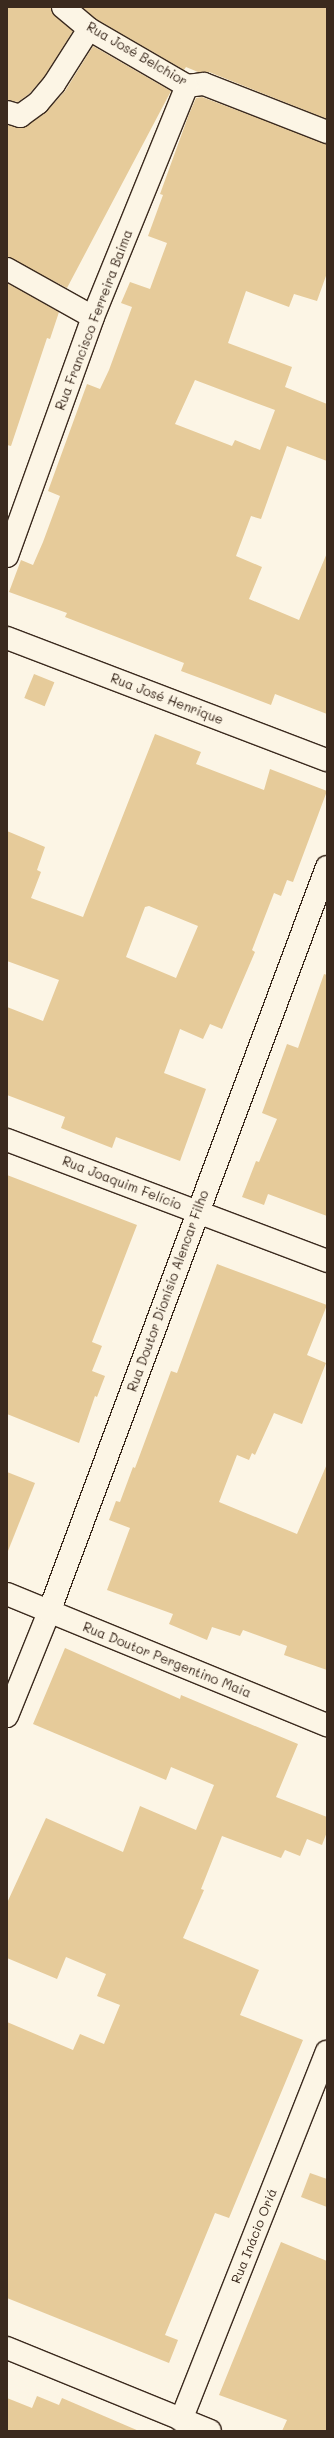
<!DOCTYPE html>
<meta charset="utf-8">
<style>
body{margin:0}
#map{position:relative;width:334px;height:2438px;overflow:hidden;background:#fcf5e5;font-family:Mali,sans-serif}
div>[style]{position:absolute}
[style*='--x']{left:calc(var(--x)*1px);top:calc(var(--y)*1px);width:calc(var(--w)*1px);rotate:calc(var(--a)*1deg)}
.building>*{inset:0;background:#e6cb9a;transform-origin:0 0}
.roads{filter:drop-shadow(1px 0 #3b2a1e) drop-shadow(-1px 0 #3b2a1e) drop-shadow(0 1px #3b2a1e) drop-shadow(0 -1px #3b2a1e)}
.minor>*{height:22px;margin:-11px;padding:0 11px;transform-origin:11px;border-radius:11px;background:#fcf5e5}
span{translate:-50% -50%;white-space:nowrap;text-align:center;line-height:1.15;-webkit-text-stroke:3px #fcf5e5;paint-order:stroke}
.street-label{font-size:13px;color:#3b2a1e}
.frame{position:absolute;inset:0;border:8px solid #3b2a1e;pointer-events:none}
</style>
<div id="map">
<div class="building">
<i style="clip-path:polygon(7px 7px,51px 7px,55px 16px,73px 31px,44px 77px,29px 94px,18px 102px,7px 100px)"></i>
<i style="clip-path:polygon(82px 7px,327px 7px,327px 119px,209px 72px,198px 72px,186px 67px,184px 70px,96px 19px)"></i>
<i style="clip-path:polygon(93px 46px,171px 91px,67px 288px,7px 257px,7px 125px,22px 128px,45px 113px,65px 91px)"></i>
<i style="clip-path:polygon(evenodd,202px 97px,327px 144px,327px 273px,317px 301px,294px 294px,289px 307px,246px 291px,228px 343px,292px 367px,285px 387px,327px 404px,327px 461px,287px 446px,261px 519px,251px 516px,236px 556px,262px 567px,249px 599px,299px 620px,327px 553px,327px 714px,275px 694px,271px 705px,216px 684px,181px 671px,184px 663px,65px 617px,67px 613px,9px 592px,21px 560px,33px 565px,43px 542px,60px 496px,48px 491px,87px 384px,100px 389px,109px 370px,132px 307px,121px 303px,130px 282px,150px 289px,167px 243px,148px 236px,163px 195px,160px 194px,189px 114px,196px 98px,202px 97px,195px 380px,275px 410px,260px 450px,235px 440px,232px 446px,175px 424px,195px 380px)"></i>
<i style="clip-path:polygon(7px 283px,59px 312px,50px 339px,47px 338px,11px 446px,7px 445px)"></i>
<i style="left:34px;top:674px;width:22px;height:26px;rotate:22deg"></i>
<i style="clip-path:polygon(evenodd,155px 734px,201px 752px,196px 764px,264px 790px,270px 769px,327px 791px,293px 882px,287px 880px,281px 896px,274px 893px,252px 950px,255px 952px,222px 1029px,210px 1024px,203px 1039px,180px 1029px,164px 1073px,206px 1089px,180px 1161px,116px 1137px,112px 1148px,61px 1128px,65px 1117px,7px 1095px,7px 1007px,43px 1021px,59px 980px,7px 961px,7px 831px,45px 847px,37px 870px,41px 872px,31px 898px,83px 917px,155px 734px,149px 906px,198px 926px,176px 978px,126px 957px,145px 907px,149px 906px)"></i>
<i style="clip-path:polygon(324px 974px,327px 975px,327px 1216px,268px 1194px,264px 1205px,242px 1197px,256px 1161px,259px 1162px,277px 1119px,262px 1113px,287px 1044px,298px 1048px)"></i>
<i style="clip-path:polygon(7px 1175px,137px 1225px,92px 1342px,102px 1346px,92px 1371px,105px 1376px,97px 1397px,95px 1396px,79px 1443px,7px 1414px)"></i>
<i style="clip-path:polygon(217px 1264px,327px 1305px,307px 1355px,326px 1363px,302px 1424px,274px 1413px,255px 1455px,252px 1453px,249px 1460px,237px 1455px,219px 1502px,297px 1534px,327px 1464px,327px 1670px,284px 1655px,287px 1646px,243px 1630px,240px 1636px,212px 1627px,207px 1640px,169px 1624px,173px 1614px,107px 1590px,130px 1528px,109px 1520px,116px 1501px,120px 1502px,133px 1467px,135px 1468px,171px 1371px,177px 1373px)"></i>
<i style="clip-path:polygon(7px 1472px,35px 1483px,8px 1551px,7px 1551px)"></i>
<i style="clip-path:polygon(65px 1648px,180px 1699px,181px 1695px,298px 1744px,276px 1797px,327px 1817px,327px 1832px,322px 1845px,307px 1839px,300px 1856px,285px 1850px,281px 1858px,222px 1836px,201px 1889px,204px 1890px,183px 1938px,259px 1970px,240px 2015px,303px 2040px,229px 2218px,215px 2213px,165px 2335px,178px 2340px,169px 2363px,7px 2298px,7px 2022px,73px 2050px,80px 2034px,104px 2044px,120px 2005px,97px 1996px,106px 1974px,66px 1957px,57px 1979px,7px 1958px,7px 1903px,46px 1818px,123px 1852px,140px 1806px,196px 1830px,214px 1785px,171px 1767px,166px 1780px,33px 1724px)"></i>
<i style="clip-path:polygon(310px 2173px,327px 2179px,327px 2207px,301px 2197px)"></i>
<i style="clip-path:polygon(281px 2242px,327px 2261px,327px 2431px,282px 2431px,287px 2420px,219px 2395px)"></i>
<i style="clip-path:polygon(37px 2396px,59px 2405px,62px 2398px,139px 2431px,7px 2431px,7px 2398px,32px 2408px)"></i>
</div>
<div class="roads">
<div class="minor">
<i style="--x:63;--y:7;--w:34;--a:40"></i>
<i style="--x:89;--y:29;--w:113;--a:30.2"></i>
<i style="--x:187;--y:86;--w:17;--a:-7"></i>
<i style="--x:204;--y:84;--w:132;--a:21.3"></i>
<i style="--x:7;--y:112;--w:14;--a:17"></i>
<i style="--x:20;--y:116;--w:22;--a:-36"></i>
<i style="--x:38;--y:103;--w:25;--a:-50"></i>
<i style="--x:54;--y:84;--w:65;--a:-57.5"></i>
<i style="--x:7;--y:269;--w:98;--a:29.2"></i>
<i style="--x:7;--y:556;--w:254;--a:-70.2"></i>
<i style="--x:93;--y:317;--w:249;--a:-67.9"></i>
<i style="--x:7;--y:638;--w:342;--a:20.9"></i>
<i style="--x:7;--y:1140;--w:342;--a:20.7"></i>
<i style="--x:7;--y:1594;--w:346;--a:22.3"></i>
<i style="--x:7;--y:1716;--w:112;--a:-68"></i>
<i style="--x:49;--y:1612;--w:795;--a:-69.54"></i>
<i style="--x:7;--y:2348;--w:219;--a:22.2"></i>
<i style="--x:181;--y:2420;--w:396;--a:-68.4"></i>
</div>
</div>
<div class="street-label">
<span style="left:137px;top:54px;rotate:30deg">Rua José Belchior</span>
<span style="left:94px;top:320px;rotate:-69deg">Rua Francisco Ferreira Baima</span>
<span style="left:167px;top:699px;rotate:21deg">Rua José Henrique</span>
<span style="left:122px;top:1183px;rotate:21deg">Rua Joaquim Felício</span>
<span style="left:168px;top:1291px;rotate:-70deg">Rua Doutor Dionísio Alencar Filho</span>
<span style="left:167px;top:1660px;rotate:22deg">Rua Doutor Pergentino Maia</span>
<span style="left:254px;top:2236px;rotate:-68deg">Rua Inácio Oriá</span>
</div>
<div class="frame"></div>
</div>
